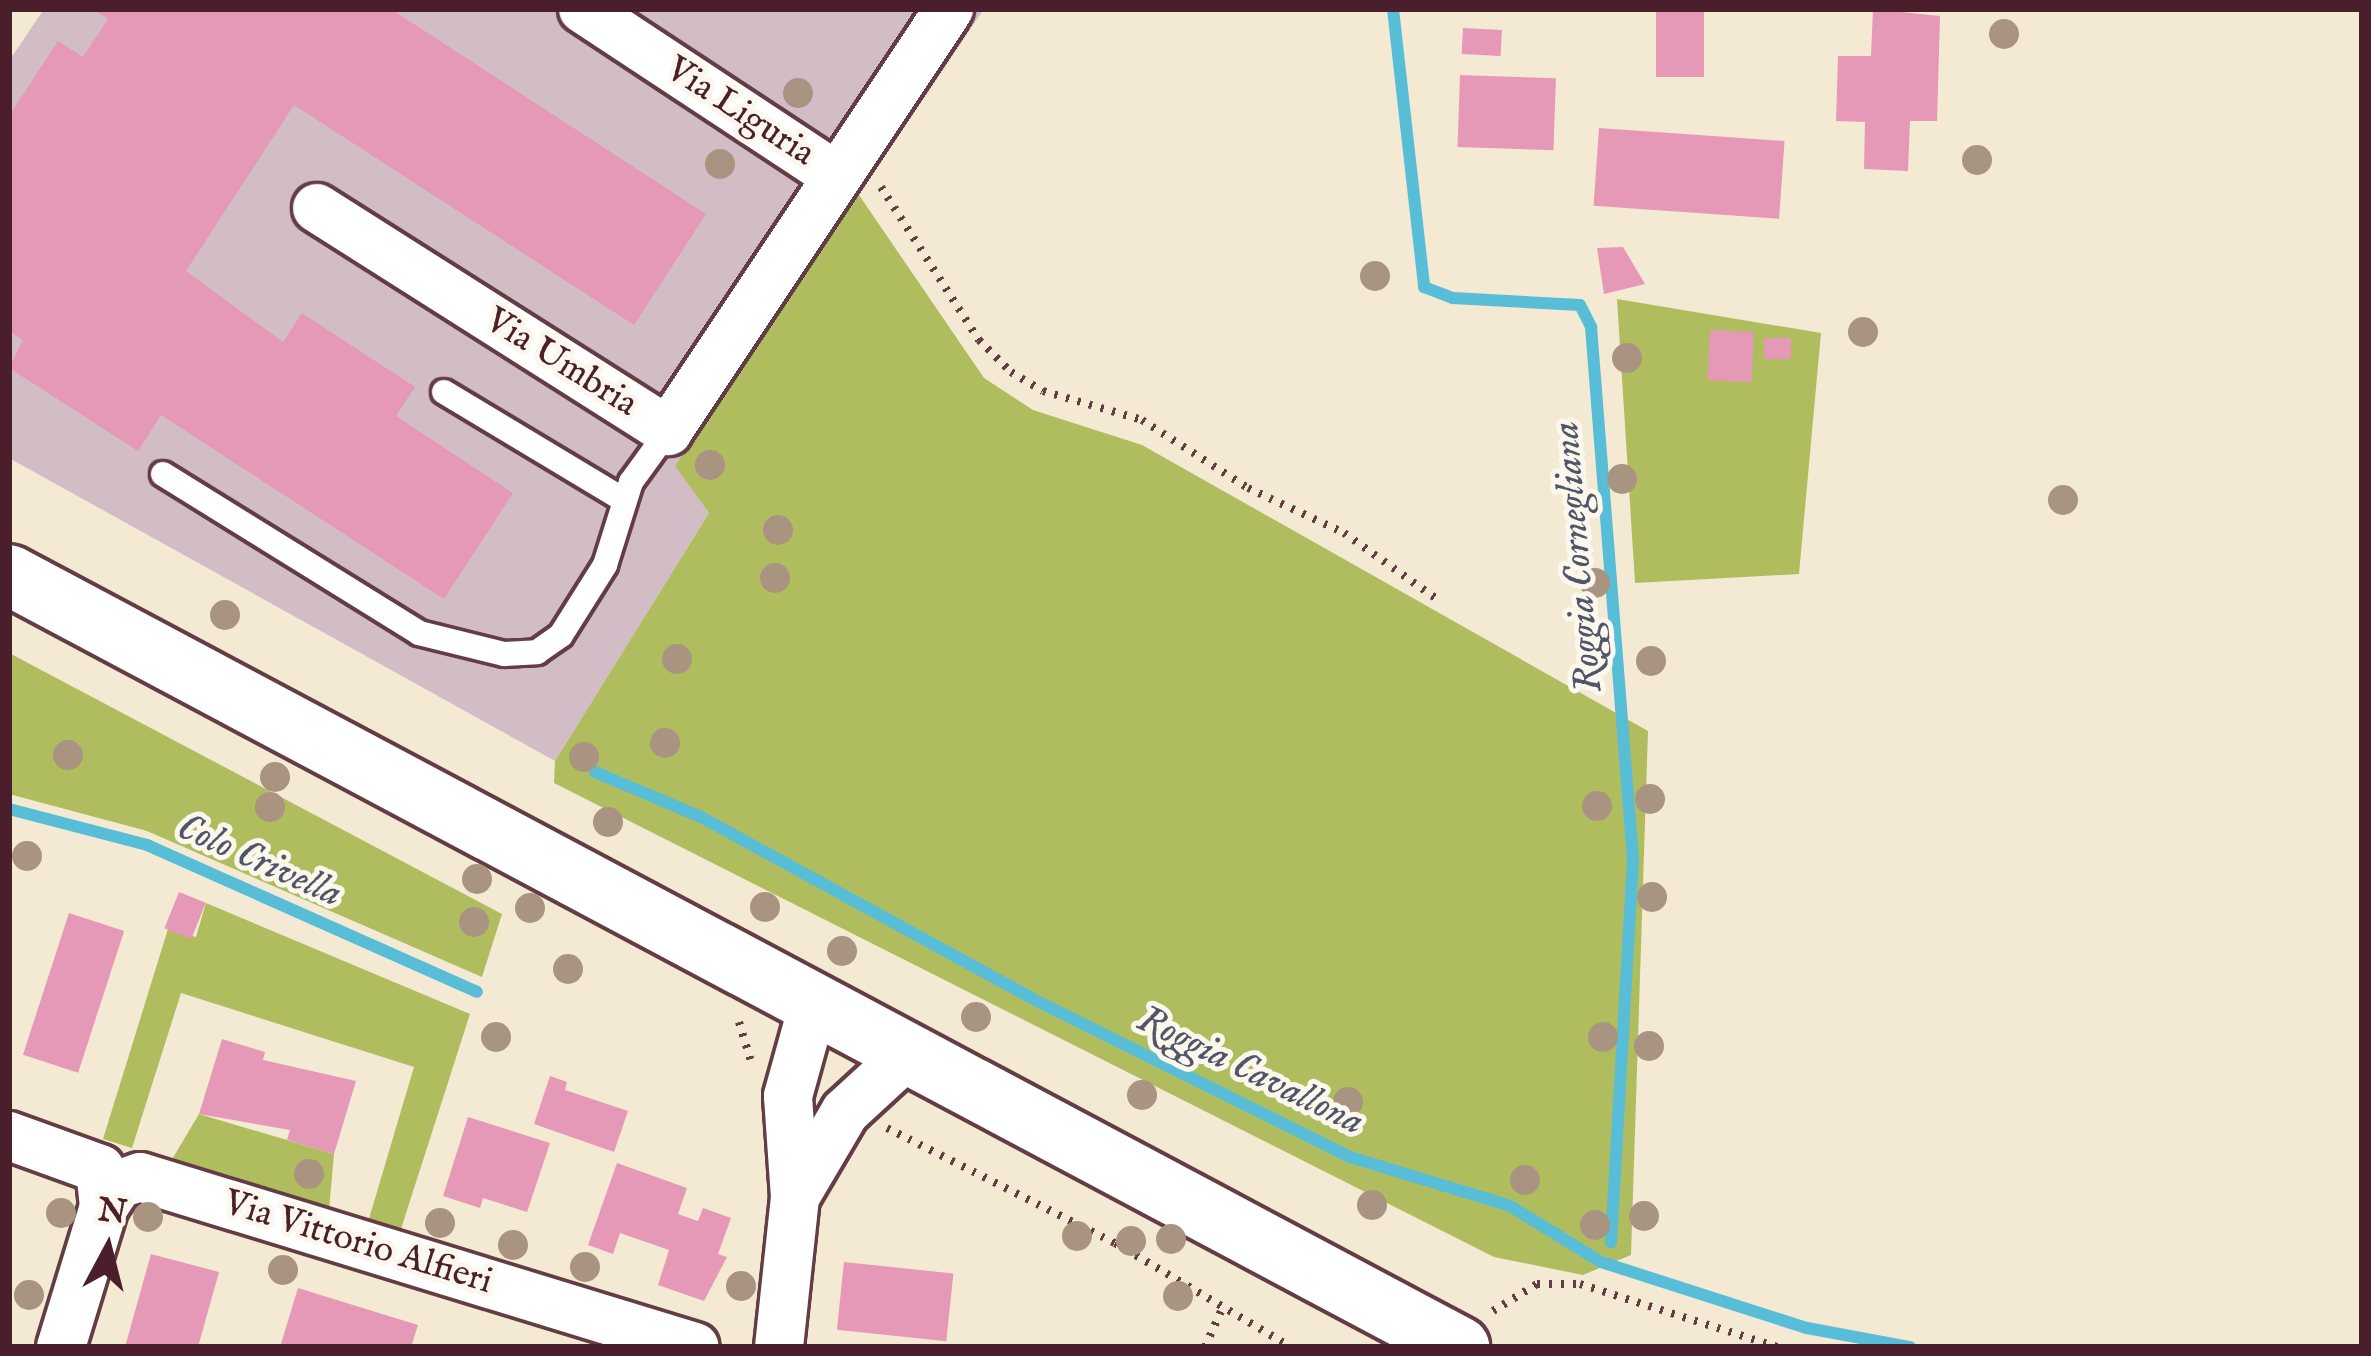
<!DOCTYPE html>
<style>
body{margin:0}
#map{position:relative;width:2371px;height:1356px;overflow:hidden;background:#f4ead4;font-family:"IM FELL English",serif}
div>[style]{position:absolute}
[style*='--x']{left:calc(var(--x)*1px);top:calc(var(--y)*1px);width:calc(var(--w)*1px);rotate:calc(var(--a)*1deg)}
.industrial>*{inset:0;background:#d2bdc6}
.green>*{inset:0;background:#b0bd5f}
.stream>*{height:12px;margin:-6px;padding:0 6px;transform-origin:6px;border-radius:6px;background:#58bdd6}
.building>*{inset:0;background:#e599b7;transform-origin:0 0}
.path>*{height:8px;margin-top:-4px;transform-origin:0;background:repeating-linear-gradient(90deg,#643d44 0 3px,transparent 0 12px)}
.roads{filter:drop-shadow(3px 0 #643d44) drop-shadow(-3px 0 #643d44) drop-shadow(0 3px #643d44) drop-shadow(0 -3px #643d44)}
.service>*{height:24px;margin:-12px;padding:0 12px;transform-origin:12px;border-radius:12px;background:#fff}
.minor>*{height:48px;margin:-24px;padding:0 24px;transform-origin:24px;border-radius:24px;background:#fff}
.tertiary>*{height:60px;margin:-30px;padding:0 30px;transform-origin:30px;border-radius:30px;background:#fff}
.trees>*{width:30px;height:30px;margin:-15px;border-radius:50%;background:#a89480}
span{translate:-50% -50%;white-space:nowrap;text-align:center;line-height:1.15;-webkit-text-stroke:10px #fbf7ec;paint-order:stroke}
.street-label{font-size:36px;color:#4a1f2b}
.water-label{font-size:39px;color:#4f5667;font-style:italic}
.frame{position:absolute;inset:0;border:12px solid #4a1f2b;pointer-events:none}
.north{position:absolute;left:48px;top:1188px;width:120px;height:120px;-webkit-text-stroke:9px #fbf7ec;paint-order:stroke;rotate:7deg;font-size:33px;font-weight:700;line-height:48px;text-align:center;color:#4a1f2b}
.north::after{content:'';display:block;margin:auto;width:42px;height:54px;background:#4a1f2b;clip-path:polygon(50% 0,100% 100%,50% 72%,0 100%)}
</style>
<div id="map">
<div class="industrial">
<i style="clip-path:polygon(44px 9px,984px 9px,676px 466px,709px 513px,555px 761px,9px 458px,9px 61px)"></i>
</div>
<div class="green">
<i style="clip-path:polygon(859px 195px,984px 378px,1033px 410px,1142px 445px,1648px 731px,1631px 1255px,1583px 1275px,1494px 1257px,554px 783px,555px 761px,709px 513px,675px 466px)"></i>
<i style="clip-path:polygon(1617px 299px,1821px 333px,1799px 574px,1635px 583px)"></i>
<i style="clip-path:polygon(11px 654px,502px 914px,482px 977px,147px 831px,9px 794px)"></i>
<i style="clip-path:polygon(206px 903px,470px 1014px,400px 1232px,368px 1222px,414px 1067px,181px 993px,132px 1148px,103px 1139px,168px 929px,196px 937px)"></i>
<i style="clip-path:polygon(199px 1114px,334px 1154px,329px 1210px,171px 1161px)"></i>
</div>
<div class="stream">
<i style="--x:1393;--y:9;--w:280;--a:83.6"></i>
<i style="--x:1424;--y:287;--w:31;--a:21"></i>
<i style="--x:1453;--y:298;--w:127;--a:3.2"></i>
<i style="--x:1580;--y:305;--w:25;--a:63"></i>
<i style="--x:1591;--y:327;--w:535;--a:85.49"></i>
<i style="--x:1633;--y:860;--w:383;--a:93.3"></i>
<i style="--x:595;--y:772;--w:115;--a:23"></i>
<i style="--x:701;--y:817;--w:376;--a:28.7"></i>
<i style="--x:1031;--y:998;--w:356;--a:26.5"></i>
<i style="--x:1350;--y:1157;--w:167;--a:17"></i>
<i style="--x:1510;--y:1206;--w:107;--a:31.6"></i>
<i style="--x:1601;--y:1262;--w:216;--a:17.8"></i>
<i style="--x:1807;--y:1328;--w:105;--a:10.5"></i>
<i style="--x:9;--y:809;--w:143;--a:14.6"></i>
<i style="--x:147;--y:845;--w:361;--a:24"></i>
</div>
<div class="building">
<i style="clip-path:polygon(92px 9px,391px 9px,706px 214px,634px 325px,294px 105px,186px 271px,283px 342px,302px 313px,415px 387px,396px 416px,513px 493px,444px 599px,161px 415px,138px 451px,9px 368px,23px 340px,9px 331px,9px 116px,58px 41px,83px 57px,108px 19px)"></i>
<i style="left:1656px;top:9px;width:48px;height:68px"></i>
<i style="clip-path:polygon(1873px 9px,1940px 16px,1937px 121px,1910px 121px,1908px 171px,1864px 169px,1865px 122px,1836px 121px,1838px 56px,1871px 56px)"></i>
<i style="left:1463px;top:28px;width:39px;height:26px;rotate:3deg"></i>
<i style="left:1460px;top:75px;width:96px;height:72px;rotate:2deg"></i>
<i style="left:1599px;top:128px;width:186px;height:78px;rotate:4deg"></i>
<i style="clip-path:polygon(1623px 247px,1645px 284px,1604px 294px,1597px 248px)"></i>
<i style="left:1710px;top:330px;width:44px;height:50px;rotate:3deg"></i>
<i style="left:1764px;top:338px;width:27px;height:21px"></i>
<i style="left:179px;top:892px;width:29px;height:39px;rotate:22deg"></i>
<i style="left:69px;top:913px;width:58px;height:149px;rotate:18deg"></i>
<i style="clip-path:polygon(222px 1039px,265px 1052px,263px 1060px,356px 1081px,334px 1154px,287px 1140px,290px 1130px,199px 1114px)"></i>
<i style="clip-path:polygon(550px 1076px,567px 1082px,565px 1090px,628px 1111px,614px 1152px,534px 1124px)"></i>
<i style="clip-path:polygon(468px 1117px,550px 1143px,527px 1212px,483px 1198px,480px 1208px,443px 1196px)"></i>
<i style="clip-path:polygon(617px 1163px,687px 1188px,678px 1214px,698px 1221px,703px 1208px,731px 1218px,718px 1254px,727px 1257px,704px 1301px,658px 1285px,669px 1250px,620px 1233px,613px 1254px,588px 1245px)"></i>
<i style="clip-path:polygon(151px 1254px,219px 1272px,198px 1347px,125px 1347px)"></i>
<i style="left:844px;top:1262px;width:110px;height:68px;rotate:6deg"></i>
<i style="clip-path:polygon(298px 1288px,418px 1325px,411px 1347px,280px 1347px)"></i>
</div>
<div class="path">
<i style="--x:881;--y:187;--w:182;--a:57.4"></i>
<i style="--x:979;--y:340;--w:45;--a:45"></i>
<i style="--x:1011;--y:372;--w:37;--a:31"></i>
<i style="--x:1043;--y:391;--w:103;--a:16.3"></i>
<i style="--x:1142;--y:420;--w:126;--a:32.7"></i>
<i style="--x:1248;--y:488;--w:106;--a:25.1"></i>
<i style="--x:1344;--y:533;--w:119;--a:35.4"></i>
<i style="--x:739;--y:1022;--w:39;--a:73"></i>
<i style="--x:887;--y:1128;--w:255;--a:26.8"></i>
<i style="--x:1115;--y:1243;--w:204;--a:30.6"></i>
<i style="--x:1493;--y:1311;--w:52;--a:-31.5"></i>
<i style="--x:1537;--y:1284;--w:43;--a:0"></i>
<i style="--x:1580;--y:1284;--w:208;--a:17.7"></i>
<i style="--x:1205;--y:1347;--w:39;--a:-66"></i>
</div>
<div class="roads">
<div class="service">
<i style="--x:444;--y:392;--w:210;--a:31"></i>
<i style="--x:163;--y:474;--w:301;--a:31.8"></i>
<i style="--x:419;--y:633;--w:88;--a:13.9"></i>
<i style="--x:504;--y:654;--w:33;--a:-3"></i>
<i style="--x:537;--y:652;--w:29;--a:-35"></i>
<i style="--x:561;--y:635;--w:83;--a:-57.8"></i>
<i style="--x:605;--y:565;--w:87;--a:-72.6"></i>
<i style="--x:631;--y:482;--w:63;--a:-54"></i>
</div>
<div class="minor">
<i style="--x:583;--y:9;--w:303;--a:33.4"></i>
<i style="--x:317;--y:208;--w:416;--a:32.4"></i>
<i style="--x:668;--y:431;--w:507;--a:-56.34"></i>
<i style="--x:9;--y:1136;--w:97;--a:19.9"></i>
<i style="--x:100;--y:1169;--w:37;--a:84"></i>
<i style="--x:795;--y:1197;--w:99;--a:-59.5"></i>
<i style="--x:845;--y:1112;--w:83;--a:-42.6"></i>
<i style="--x:61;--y:1347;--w:147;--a:-73"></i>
<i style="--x:104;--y:1206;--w:27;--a:-56"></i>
<i style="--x:119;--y:1184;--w:22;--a:-18"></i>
<i style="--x:140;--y:1177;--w:580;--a:17.03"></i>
<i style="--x:779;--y:1347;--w:151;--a:-83.9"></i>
<i style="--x:795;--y:1197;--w:101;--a:-94"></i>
<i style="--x:788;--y:1096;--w:93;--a:-74.5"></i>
</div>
<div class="tertiary">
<i style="--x:9;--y:575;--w:1643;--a:28.03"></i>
</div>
</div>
<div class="trees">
<i style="left:2004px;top:34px"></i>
<i style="left:798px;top:93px"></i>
<i style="left:1977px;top:160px"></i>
<i style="left:720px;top:164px"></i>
<i style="left:1375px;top:276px"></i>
<i style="left:1863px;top:332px"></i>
<i style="left:1627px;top:358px"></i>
<i style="left:710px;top:465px"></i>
<i style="left:1622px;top:479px"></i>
<i style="left:2063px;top:500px"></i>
<i style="left:778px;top:530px"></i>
<i style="left:775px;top:578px"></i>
<i style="left:1595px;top:583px"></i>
<i style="left:225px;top:615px"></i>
<i style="left:677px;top:659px"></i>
<i style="left:1651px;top:661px"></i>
<i style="left:665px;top:743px"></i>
<i style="left:68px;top:755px"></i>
<i style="left:584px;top:757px"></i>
<i style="left:275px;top:777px"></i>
<i style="left:1650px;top:799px"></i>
<i style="left:1597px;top:806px"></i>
<i style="left:270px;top:807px"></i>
<i style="left:608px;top:822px"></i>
<i style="left:27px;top:856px"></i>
<i style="left:477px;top:879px"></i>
<i style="left:1652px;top:897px"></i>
<i style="left:765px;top:907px"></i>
<i style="left:530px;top:908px"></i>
<i style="left:474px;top:922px"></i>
<i style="left:842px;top:951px"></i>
<i style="left:568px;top:969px"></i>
<i style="left:976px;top:1017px"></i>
<i style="left:496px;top:1037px"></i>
<i style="left:1603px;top:1037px"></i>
<i style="left:1649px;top:1046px"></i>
<i style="left:1142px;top:1095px"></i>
<i style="left:1348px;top:1102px"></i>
<i style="left:309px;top:1174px"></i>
<i style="left:1525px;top:1180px"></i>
<i style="left:1372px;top:1205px"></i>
<i style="left:61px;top:1213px"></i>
<i style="left:1644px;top:1216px"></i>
<i style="left:148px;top:1217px"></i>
<i style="left:440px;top:1223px"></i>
<i style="left:1595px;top:1225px"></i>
<i style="left:1077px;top:1236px"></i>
<i style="left:1171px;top:1239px"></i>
<i style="left:1131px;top:1241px"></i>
<i style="left:513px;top:1245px"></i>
<i style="left:585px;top:1267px"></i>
<i style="left:283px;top:1270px"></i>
<i style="left:741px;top:1286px"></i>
<i style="left:29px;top:1295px"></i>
<i style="left:1178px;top:1296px"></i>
</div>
<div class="street-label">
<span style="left:740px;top:112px;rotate:33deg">Via Liguria</span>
<span style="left:561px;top:363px;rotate:32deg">Via Umbria</span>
<span style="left:358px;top:1243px;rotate:17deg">Via Vittorio Alfieri</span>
</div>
<div class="water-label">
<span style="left:1579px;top:557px;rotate:-95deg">Roggia Cornegliana</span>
<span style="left:259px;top:862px;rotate:24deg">Colo Crivella</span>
<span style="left:1250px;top:1072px;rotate:26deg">Roggia Cavallona</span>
</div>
<div class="frame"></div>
<div class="north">N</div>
</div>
